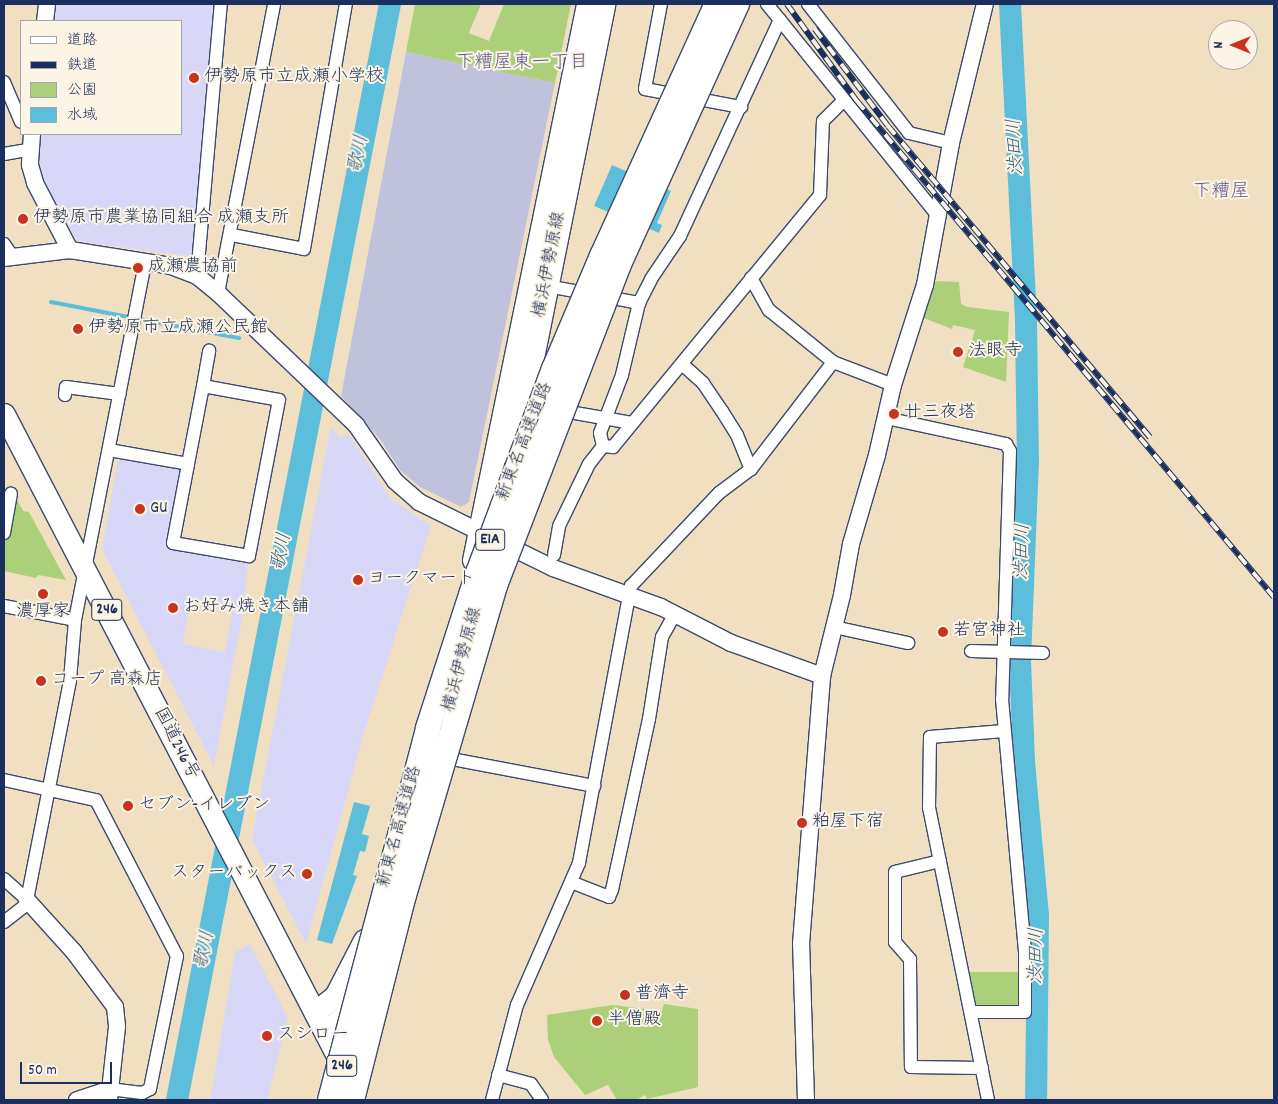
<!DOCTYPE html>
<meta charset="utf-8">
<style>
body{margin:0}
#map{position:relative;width:1278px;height:1104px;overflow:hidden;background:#f0e0c1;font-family:Dekko,"Klee One",sans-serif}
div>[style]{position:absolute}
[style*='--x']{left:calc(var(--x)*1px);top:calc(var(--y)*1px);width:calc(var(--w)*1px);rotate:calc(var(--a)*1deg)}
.built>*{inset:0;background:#d9d7f8}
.industrial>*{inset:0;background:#c0c2dd}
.green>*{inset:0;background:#acd07a}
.water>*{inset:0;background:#5cbedb}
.stream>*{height:4px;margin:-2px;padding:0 2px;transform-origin:2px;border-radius:2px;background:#5cbedb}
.river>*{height:22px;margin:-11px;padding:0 11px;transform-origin:11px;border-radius:11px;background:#5cbedb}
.roads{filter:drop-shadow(1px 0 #3b4a6d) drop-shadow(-1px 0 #3b4a6d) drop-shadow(0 1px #3b4a6d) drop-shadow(0 -1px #3b4a6d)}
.minor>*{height:12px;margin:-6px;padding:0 6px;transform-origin:6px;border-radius:6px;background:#fff}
.tertiary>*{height:16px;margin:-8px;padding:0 8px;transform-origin:8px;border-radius:8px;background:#fff}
.primary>*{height:21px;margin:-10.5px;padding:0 10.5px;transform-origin:10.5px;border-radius:10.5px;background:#fff}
.trunk>*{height:21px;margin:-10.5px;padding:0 10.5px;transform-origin:10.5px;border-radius:10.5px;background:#fff}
.rail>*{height:5.5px;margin-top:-2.75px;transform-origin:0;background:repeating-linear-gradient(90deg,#fcf5e5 0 11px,#1b2f5e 0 22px);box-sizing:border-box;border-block:1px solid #1b2f5e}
.bridges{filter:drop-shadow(1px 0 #3b4a6d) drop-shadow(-1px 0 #3b4a6d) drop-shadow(0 1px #3b4a6d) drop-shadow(0 -1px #3b4a6d)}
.motorway-bridge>*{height:24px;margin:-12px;padding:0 12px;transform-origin:12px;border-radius:12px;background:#fff}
.dots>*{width:14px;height:14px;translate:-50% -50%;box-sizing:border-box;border:2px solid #fcf5e5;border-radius:50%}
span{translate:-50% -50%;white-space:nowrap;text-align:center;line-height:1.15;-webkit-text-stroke:4px #fcf5e5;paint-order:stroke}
.shield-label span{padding:1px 4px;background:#fcf5e5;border:1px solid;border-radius:4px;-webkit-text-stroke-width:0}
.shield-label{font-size:16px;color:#1b2f5e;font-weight:700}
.poi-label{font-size:18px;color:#1b2f5e}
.left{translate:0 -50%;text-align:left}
.right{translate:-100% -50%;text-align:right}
.street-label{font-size:18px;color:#1b2f5e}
.neighbourhood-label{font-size:19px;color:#605b8e}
.water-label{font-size:19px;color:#2e5a84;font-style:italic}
.frame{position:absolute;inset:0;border:5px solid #1b2f5e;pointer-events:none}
.legend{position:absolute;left:20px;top:20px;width:162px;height:115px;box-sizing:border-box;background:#fcf5e5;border:1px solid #a2a6af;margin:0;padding:6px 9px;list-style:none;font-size:15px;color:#1b2f5e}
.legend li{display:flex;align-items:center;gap:10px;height:25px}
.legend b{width:25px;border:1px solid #a2a6af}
.north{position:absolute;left:1208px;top:20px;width:50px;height:50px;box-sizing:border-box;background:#fcf5e5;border:1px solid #a2a6af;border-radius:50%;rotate:270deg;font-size:14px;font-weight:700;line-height:20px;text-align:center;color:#1b2f5e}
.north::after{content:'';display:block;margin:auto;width:18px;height:22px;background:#c8321e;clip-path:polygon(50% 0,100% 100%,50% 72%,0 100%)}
.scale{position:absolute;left:20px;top:1062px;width:92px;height:22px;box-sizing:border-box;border:2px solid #1b2f5e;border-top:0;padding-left:6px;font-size:15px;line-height:18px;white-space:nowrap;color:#1b2f5e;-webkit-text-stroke:4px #fcf5e5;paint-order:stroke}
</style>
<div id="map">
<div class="built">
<i style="clip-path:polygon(55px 4px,213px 4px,195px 257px,77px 241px,39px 173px,40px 134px,181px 134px,181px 21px,53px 21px)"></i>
<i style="clip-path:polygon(331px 426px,340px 437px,349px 435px,392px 500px,431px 525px,363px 736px,306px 944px,252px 839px)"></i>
<i style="clip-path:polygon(evenodd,122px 457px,178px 467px,181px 472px,167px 547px,248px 564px,244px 607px,214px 766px,102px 549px,118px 461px,122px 457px,191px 598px,233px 606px,225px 652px,183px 644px,191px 598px)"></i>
<i style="clip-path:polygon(250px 944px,288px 1018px,267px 1100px,210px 1100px,235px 952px)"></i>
</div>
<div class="industrial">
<i style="clip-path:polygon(406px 52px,555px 83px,469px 502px,461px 507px,420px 487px,400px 470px,380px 439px,341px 396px)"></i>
</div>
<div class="green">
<i style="clip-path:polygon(415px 4px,481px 4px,469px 33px,489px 41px,504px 4px,571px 4px,555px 83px,406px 52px)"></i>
<i style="clip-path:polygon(936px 281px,959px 282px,961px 304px,968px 307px,1009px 312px,1006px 382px,963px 367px,975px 330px,953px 325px,952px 329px,921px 317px)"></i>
<i style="clip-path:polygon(14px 494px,23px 511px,29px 512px,66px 580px,38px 575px,36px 578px,4px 571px,4px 544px)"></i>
<i style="clip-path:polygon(969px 972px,1022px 972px,1018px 1008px,976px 1007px)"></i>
<i style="clip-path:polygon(664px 1004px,698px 1009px,698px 1087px,647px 1099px,645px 1095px,636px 1100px,617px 1100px,608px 1085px,585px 1095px,554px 1057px,548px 1040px,547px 1015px,612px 1005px,662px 1011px)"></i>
</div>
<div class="water">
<i style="clip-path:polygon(612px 165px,671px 191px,657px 223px,662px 225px,659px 233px,594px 206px)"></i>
<i style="clip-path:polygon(354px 802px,370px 806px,362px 834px,369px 836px,365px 852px,360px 851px,353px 875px,357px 876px,332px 944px,317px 940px)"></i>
</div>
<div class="stream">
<i style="--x:51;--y:302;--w:79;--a:10.9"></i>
<i style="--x:139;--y:319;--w:102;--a:10.8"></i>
</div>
<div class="river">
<i style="--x:1010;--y:4;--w:318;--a:87.1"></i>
<i style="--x:1026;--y:322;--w:138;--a:89.2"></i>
<i style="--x:1028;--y:460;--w:201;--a:92.3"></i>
<i style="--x:1020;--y:661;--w:101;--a:87.7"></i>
<i style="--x:1024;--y:762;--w:155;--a:84.8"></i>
<i style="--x:1038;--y:916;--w:184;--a:90.6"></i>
<i style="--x:177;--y:1100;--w:1117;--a:-79"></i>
</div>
<div class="roads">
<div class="minor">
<i style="--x:661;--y:4;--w:86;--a:100.7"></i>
<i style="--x:645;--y:89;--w:98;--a:10.6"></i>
<i style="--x:767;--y:4;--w:274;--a:51.1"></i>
<i style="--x:808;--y:4;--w:164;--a:51.9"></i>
<i style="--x:909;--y:133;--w:43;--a:13.4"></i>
<i style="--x:4;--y:82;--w:43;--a:67"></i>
<i style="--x:4;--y:154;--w:27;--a:-10"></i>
<i style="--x:232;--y:235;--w:73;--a:11"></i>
<i style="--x:304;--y:249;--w:249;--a:-80.3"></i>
<i style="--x:4;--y:244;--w:14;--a:56"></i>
<i style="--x:197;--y:276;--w:273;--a:-85"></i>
<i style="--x:751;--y:278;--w:37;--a:61"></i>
<i style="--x:769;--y:310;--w:82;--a:39.1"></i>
<i style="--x:833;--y:362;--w:64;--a:21"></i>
<i style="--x:547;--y:286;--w:94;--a:10.5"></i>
<i style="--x:218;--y:293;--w:294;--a:-79"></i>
<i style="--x:682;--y:364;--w:28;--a:42"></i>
<i style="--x:703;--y:383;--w:34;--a:56"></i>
<i style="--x:722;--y:411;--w:28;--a:58"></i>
<i style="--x:737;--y:435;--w:37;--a:68"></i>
<i style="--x:203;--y:386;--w:36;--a:-80"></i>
<i style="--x:65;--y:395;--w:8;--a:-83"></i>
<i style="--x:66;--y:387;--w:54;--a:7.4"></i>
<i style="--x:558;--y:410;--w:75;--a:10"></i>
<i style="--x:886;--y:418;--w:123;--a:12.2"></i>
<i style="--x:1006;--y:444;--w:8;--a:60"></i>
<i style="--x:1010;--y:451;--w:248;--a:91.8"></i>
<i style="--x:1002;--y:699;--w:255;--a:84.8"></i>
<i style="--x:1025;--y:953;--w:59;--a:90"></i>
<i style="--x:1025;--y:1012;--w:53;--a:180"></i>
<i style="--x:603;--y:446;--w:13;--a:-103"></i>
<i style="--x:600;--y:433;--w:62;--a:-69.2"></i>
<i style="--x:622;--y:375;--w:74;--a:-76.7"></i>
<i style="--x:639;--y:303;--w:27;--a:-63"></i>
<i style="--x:651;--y:279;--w:52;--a:-56"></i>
<i style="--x:680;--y:236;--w:238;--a:-65.2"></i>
<i style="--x:109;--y:450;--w:80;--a:10"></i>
<i style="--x:188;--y:464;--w:79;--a:-79.1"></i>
<i style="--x:203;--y:386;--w:77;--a:10.4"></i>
<i style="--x:279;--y:400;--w:159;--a:100.9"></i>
<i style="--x:249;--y:556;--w:77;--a:-170.3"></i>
<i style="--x:173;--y:543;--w:80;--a:-79.2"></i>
<i style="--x:4;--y:533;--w:40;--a:-80"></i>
<i style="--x:554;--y:555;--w:29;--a:-80"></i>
<i style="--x:559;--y:526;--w:69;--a:-64.2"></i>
<i style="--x:589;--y:464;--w:23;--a:-52"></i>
<i style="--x:603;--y:446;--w:10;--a:6"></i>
<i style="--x:613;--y:447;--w:326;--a:-50.6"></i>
<i style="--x:820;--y:195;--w:74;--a:-87.7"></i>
<i style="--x:823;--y:121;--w:28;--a:-45"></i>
<i style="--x:4;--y:606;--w:72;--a:11.2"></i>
<i style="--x:834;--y:627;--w:76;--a:12.2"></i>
<i style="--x:971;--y:651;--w:72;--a:1.6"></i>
<i style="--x:441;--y:757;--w:156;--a:10.7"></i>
<i style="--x:4;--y:780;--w:94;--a:12.3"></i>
<i style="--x:96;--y:800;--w:176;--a:62.6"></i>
<i style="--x:177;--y:956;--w:136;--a:101.5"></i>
<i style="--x:150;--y:1089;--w:9;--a:153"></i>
<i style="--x:142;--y:1093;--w:31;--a:-173"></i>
<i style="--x:940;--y:861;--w:46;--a:166.3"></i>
<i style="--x:895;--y:872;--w:70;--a:90"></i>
<i style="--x:895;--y:942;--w:23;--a:49"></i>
<i style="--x:910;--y:959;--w:108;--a:89.5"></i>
<i style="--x:911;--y:1067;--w:71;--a:0.8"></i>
<i style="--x:4;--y:879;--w:31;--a:42"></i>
<i style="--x:27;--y:900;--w:224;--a:-78.9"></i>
<i style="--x:70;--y:680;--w:60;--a:-85.2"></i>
<i style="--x:75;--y:620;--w:365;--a:-78.9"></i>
<i style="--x:571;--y:882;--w:41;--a:21.5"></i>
<i style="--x:609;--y:897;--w:8;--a:-67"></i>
<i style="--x:612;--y:890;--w:175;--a:-77.8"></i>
<i style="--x:649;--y:719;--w:83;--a:-81"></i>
<i style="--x:662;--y:637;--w:26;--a:-61"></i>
<i style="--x:4;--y:922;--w:33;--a:-38"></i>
<i style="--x:498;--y:1075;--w:34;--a:15"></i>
<i style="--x:531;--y:1084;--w:19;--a:55"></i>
<i style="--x:492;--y:1100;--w:98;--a:-75.3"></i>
<i style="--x:517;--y:1005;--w:155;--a:-66.4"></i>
<i style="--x:579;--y:863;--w:282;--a:-79.4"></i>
<i style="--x:631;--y:586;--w:128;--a:-46.6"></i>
<i style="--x:719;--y:493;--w:40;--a:-37"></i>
<i style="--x:751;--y:469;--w:135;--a:-52.5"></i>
<i style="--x:988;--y:1100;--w:298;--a:-101.4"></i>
<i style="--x:929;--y:808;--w:71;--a:-89.2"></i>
<i style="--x:930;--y:737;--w:74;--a:-4.6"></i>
</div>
<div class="tertiary">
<i style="--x:45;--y:21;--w:17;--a:-83"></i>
<i style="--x:32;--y:134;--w:31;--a:94"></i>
<i style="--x:30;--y:165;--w:19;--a:74"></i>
<i style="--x:35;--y:183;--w:76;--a:62.4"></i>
<i style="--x:70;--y:250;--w:102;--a:9"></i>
<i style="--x:171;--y:266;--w:28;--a:21"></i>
<i style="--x:197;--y:276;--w:27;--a:39"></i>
<i style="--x:218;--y:293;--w:191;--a:43.7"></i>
<i style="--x:356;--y:425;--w:68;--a:55.1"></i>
<i style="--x:395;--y:481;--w:32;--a:41"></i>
<i style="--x:419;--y:502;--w:149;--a:26.2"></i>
<i style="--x:553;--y:568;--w:115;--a:19.9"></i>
<i style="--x:661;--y:607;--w:79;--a:27.2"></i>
<i style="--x:731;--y:643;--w:97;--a:19.9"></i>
<i style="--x:4;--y:258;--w:66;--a:-6.9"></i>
<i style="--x:27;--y:900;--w:70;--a:47.9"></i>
<i style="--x:74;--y:952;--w:69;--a:53.3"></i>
<i style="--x:115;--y:1007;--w:20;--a:84"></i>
<i style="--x:117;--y:1027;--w:73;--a:96.3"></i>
<i style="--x:77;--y:1100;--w:36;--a:-18"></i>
<i style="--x:806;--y:1100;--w:156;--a:-91.8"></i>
<i style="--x:801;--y:944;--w:269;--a:-85.5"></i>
<i style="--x:822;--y:676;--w:83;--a:-76.1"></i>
<i style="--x:842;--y:595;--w:52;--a:-80"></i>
<i style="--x:851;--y:544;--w:93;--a:-73.7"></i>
<i style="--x:877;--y:455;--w:72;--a:-77.1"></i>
<i style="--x:893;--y:385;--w:105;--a:-72.3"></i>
<i style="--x:925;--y:285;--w:144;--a:-79.6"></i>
<i style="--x:951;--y:143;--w:143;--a:-76.3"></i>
</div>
<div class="primary">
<i style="--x:513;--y:457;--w:462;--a:-78.6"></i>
<i style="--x:473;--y:560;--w:568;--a:-78.41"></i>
<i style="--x:315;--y:1012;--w:26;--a:-39"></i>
<i style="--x:335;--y:996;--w:63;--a:-62.6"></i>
<i style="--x:325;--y:1031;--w:25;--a:-40"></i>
<i style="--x:344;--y:1015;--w:22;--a:-58"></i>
</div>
<div class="trunk">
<i style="--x:4;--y:414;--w:740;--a:62.57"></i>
</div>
</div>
<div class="rail">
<i style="--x:787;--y:4;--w:120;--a:54.2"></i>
<i style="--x:857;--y:101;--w:648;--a:49.95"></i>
<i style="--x:815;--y:29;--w:121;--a:53"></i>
<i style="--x:888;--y:126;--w:407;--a:49.9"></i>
</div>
<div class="bridges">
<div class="motorway-bridge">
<i style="--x:330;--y:1100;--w:385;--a:-75.2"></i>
<i style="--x:428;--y:728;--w:163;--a:-72.1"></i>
<i style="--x:478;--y:573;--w:218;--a:-69.6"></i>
<i style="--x:554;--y:369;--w:123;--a:-67"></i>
<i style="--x:602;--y:256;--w:277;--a:-65.5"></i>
<i style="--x:352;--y:1100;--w:211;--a:-75.8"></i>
<i style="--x:404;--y:895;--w:325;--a:-73.6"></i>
<i style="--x:496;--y:583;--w:342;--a:-68.9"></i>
<i style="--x:619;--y:264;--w:286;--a:-65.6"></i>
</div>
</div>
<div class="dots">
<i style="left:194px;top:78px;background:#c8321e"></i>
<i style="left:23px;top:219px;background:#c8321e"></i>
<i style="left:138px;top:268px;background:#c8321e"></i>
<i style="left:78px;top:329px;background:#c8321e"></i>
<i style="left:958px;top:352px;background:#c8321e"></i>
<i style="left:894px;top:414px;background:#c8321e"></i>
<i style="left:140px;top:509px;background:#c8321e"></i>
<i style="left:358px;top:580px;background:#c8321e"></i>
<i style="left:43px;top:594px;background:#c8321e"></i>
<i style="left:173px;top:608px;background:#c8321e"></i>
<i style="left:943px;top:632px;background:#c8321e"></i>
<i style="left:41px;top:681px;background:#c8321e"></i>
<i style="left:128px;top:806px;background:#c8321e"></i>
<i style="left:802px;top:823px;background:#c8321e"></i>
<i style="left:307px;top:874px;background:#c8321e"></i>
<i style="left:625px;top:995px;background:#c8321e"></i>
<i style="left:597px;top:1021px;background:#c8321e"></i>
<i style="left:267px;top:1036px;background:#c8321e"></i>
</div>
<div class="shield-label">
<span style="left:490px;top:540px">E1A</span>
<span style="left:107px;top:610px">246</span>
<span style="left:342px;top:1066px">246</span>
</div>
<div class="poi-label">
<span class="left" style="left:204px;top:78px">伊勢原市立成瀬小学校</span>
<span class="left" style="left:33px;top:219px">伊勢原市農業協同組合 成瀬支所</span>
<span class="left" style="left:148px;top:268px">成瀬農協前</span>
<span class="left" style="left:88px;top:329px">伊勢原市立成瀬公民館</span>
<span class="left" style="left:968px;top:352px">法眼寺</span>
<span class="left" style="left:904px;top:414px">廿三夜塔</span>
<span class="left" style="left:150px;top:509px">GU</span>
<span class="left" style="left:368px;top:580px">ヨークマート</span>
<span class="left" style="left:183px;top:608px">お好み焼き本舗</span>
<span style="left:43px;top:613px">濃厚家</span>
<span class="left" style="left:953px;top:632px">若宮神社</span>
<span class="left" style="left:51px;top:681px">コープ 高森店</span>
<span class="left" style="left:138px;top:806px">セブン-イレブン</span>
<span class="left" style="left:812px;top:823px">粕屋下宿</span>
<span class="right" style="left:297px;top:874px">スターバックス</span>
<span class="left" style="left:635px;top:995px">普濟寺</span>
<span class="left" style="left:607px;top:1021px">半僧殿</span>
<span class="left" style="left:277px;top:1036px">スシロー</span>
</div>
<div class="street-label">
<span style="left:551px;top:265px;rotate:-79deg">横浜伊勢原線</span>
<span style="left:526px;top:442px;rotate:-69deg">新東名高速道路</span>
<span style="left:464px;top:660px;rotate:-75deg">横浜伊勢原線</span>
<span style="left:175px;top:744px;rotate:63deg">国道246号</span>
<span style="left:401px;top:827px;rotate:-75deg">新東名高速道路</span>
</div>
<div class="neighbourhood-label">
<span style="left:522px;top:64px">下糟屋東一丁目</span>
<span style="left:1221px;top:193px">下糟屋</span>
</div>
<div class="water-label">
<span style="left:1017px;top:147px;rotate:-93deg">渋田川</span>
<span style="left:360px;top:154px;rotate:-79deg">歌川</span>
<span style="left:283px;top:552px;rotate:-79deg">歌川</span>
<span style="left:1024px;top:552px;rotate:-88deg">渋田川</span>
<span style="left:206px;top:950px;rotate:-79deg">歌川</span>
<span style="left:1038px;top:956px;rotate:-89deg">渋田川</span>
</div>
<div class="frame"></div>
<ul class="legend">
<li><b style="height:6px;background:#fff"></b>道路</li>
<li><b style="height:6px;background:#1b2f5e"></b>鉄道</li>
<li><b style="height:14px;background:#acd07a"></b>公園</li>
<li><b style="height:14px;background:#5cbedb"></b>水域</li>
</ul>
<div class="north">N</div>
<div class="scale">50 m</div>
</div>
